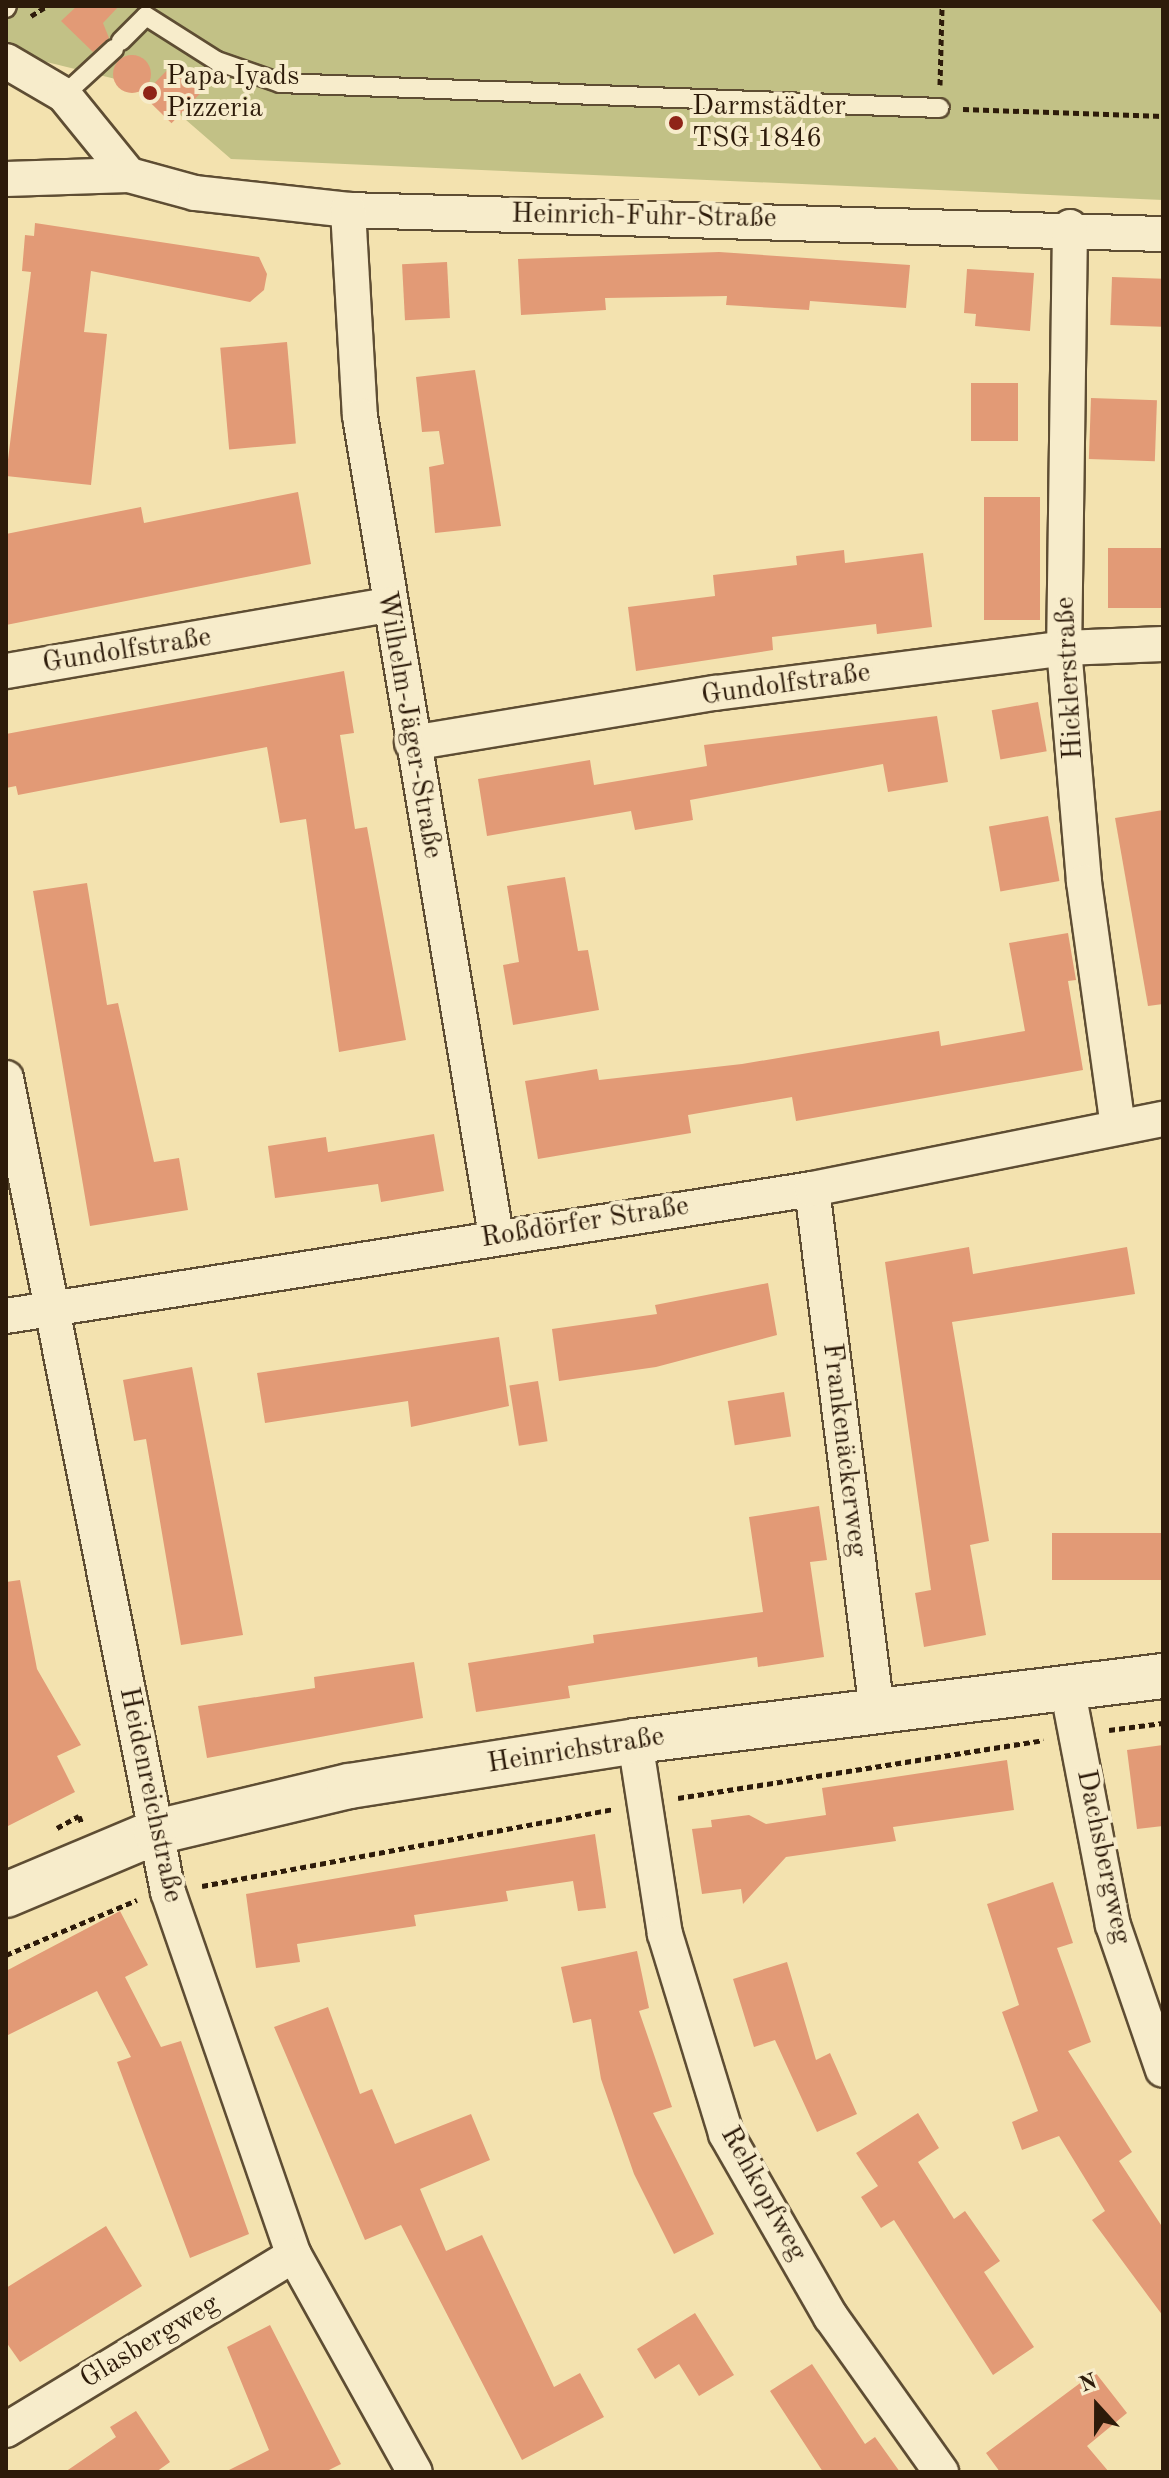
<!DOCTYPE html>
<meta charset="utf-8">
<style>
body{margin:0}
#map{position:relative;width:1169px;height:2478px;overflow:hidden;background:#f3e2af;font-family:"Old Standard TT",serif}
div>[style]{position:absolute}
[style*='--x']{left:calc(var(--x)*1px);top:calc(var(--y)*1px);width:calc(var(--w)*1px);rotate:calc(var(--a)*1deg)}
.green>*{inset:0;background:#c2c186}
.building>*{inset:0;background:#e29a76;transform-origin:0 0}
.round{border-radius:50%}
.path>*{height:5px;margin-top:-2.5px;transform-origin:0;background:repeating-linear-gradient(90deg,#2d1b0a 0 6px,transparent 0 10px)}
.roads{filter:drop-shadow(2px 0 #5e4d33) drop-shadow(-2px 0 #5e4d33) drop-shadow(0 2px #5e4d33) drop-shadow(0 -2px #5e4d33)}
.service>*{height:18px;margin:-9px;padding:0 9px;transform-origin:9px;border-radius:9px;background:#f7eccb}
.minor>*{height:34px;margin:-17px;padding:0 17px;transform-origin:17px;border-radius:17px;background:#f7eccb}
.secondary>*{height:44px;margin:-22px;padding:0 22px;transform-origin:22px;border-radius:22px;background:#f7eccb}
.dots>*{width:22px;height:22px;translate:-50% -50%;box-sizing:border-box;border:4px solid #f7eccb;border-radius:50%}
span{translate:-50% -50%;white-space:nowrap;text-align:center;line-height:1.15;-webkit-text-stroke:8px #f7eccb;paint-order:stroke}
.poi-label{font-size:28px;color:#2d1b0a}
.left{translate:0 -50%;text-align:left}
.street-label{font-size:28px;color:#2d1b0a}
.frame{position:absolute;inset:0;border:8px solid #2d1b0a;pointer-events:none}
.north{position:absolute;left:1057px;top:2366px;width:80px;height:80px;-webkit-text-stroke:6px #f7eccb;paint-order:stroke;rotate:339deg;font-size:22px;font-weight:700;line-height:32px;text-align:center;color:#2d1b0a}
.north::after{content:'';display:block;margin:auto;width:28px;height:36px;background:#2d1b0a;clip-path:polygon(50% 0,100% 100%,50% 72%,0 100%)}
</style>
<div id="map">
<div class="green">
<i style="clip-path:polygon(6px 6px,1163px 6px,1163px 200px,231px 159px,148px 87px,6px 52px)"></i>
</div>
<div class="building">
<i style="clip-path:polygon(77px 6px,119px 6px,103px 23px,109px 38px,93px 52px,61px 21px)"></i>
<i class="round" style="left:113px;top:55px;width:38px;height:38px"></i>
<i style="left:174px;top:63px;width:40px;height:45px;rotate:44deg"></i>
<i style="clip-path:polygon(35px 223px,259px 257px,267px 274px,264px 290px,250px 302px,91px 271px,84px 332px,107px 334px,91px 485px,6px 476px,31px 272px,22px 271px,25px 235px,34px 236px)"></i>
<i style="clip-path:polygon(719px 252px,910px 265px,906px 308px,810px 301px,809px 310px,726px 305px,727px 296px,605px 298px,606px 310px,521px 315px,518px 259px)"></i>
<i style="left:447px;top:262px;width:56px;height:45px;rotate:87deg"></i>
<i style="clip-path:polygon(967px 269px,1034px 273px,1030px 331px,975px 326px,976px 314px,964px 313px)"></i>
<i style="left:1112px;top:277px;width:51px;height:48px;rotate:2deg"></i>
<i style="left:287px;top:342px;width:102px;height:67px;rotate:85deg"></i>
<i style="clip-path:polygon(475px 370px,501px 526px,435px 533px,429px 467px,444px 464px,439px 431px,422px 432px,416px 377px)"></i>
<i style="left:971px;top:383px;width:47px;height:58px"></i>
<i style="left:1091px;top:398px;width:66px;height:61px;rotate:2deg"></i>
<i style="clip-path:polygon(298px 492px,311px 564px,6px 625px,6px 534px,141px 507px,144px 523px)"></i>
<i style="left:984px;top:497px;width:56px;height:123px"></i>
<i style="left:1163px;top:548px;width:60px;height:55px;rotate:90deg"></i>
<i style="clip-path:polygon(844px 550px,845px 563px,923px 553px,932px 627px,877px 634px,876px 624px,772px 637px,773px 650px,636px 671px,628px 607px,715px 596px,713px 575px,797px 565px,796px 556px)"></i>
<i style="clip-path:polygon(344px 671px,354px 733px,340px 735px,355px 829px,367px 827px,406px 1040px,339px 1052px,306px 819px,280px 823px,267px 747px,18px 795px,16px 786px,6px 788px,6px 734px)"></i>
<i style="left:1038px;top:702px;width:50px;height:47px;rotate:80deg"></i>
<i style="clip-path:polygon(937px 716px,948px 782px,888px 792px,883px 764px,690px 800px,693px 820px,635px 830px,631px 811px,487px 836px,478px 779px,590px 760px,594px 785px,707px 766px,704px 745px)"></i>
<i style="clip-path:polygon(1163px 810px,1163px 1004px,1148px 1006px,1115px 818px)"></i>
<i style="left:1048px;top:816px;width:66px;height:60px;rotate:80deg"></i>
<i style="clip-path:polygon(565px 877px,578px 951px,588px 950px,599px 1010px,513px 1025px,503px 965px,519px 962px,507px 886px)"></i>
<i style="clip-path:polygon(87px 883px,107px 1005px,118px 1003px,154px 1162px,179px 1158px,188px 1210px,90px 1226px,33px 891px)"></i>
<i style="clip-path:polygon(1068px 933px,1076px 980px,1068px 981px,1083px 1070px,796px 1121px,792px 1097px,688px 1115px,691px 1133px,538px 1159px,525px 1081px,597px 1069px,599px 1080px,742px 1064px,939px 1031px,941px 1046px,1025px 1031px,1009px 943px)"></i>
<i style="clip-path:polygon(434px 1134px,444px 1191px,381px 1202px,378px 1184px,275px 1198px,268px 1146px,326px 1137px,328px 1152px)"></i>
<i style="clip-path:polygon(969px 1247px,973px 1274px,1127px 1247px,1135px 1294px,952px 1322px,989px 1541px,970px 1545px,986px 1635px,924px 1647px,915px 1593px,931px 1590px,885px 1262px)"></i>
<i style="clip-path:polygon(768px 1283px,777px 1335px,656px 1367px,559px 1381px,552px 1329px,657px 1314px,655px 1305px)"></i>
<i style="clip-path:polygon(499px 1337px,509px 1406px,411px 1427px,408px 1401px,265px 1423px,257px 1373px)"></i>
<i style="clip-path:polygon(192px 1367px,243px 1635px,181px 1645px,146px 1439px,134px 1441px,123px 1380px)"></i>
<i style="left:538px;top:1381px;width:61px;height:29px;rotate:81deg"></i>
<i style="left:784px;top:1392px;width:45px;height:57px;rotate:81deg"></i>
<i style="clip-path:polygon(819px 1506px,827px 1560px,810px 1562px,824px 1657px,758px 1667px,757px 1657px,568px 1686px,570px 1698px,476px 1712px,468px 1663px,594px 1643px,593px 1635px,763px 1612px,749px 1517px)"></i>
<i style="left:1163px;top:1533px;width:47px;height:111px;rotate:90deg"></i>
<i style="clip-path:polygon(20px 1580px,37px 1669px,81px 1745px,57px 1756px,75px 1792px,6px 1827px,6px 1582px)"></i>
<i style="clip-path:polygon(414px 1662px,423px 1718px,207px 1758px,198px 1706px,315px 1688px,314px 1677px)"></i>
<i style="clip-path:polygon(1163px 1745px,1163px 1826px,1137px 1829px,1127px 1750px)"></i>
<i style="clip-path:polygon(1007px 1760px,1014px 1810px,893px 1827px,896px 1841px,786px 1857px,743px 1904px,741px 1889px,702px 1894px,692px 1829px,712px 1827px,711px 1820px,749px 1815px,766px 1824px,826px 1815px,822px 1788px)"></i>
<i style="clip-path:polygon(595px 1834px,606px 1908px,578px 1911px,573px 1881px,506px 1891px,508px 1901px,414px 1915px,416px 1926px,297px 1944px,300px 1962px,256px 1968px,246px 1894px)"></i>
<i style="clip-path:polygon(1053px 1882px,1073px 1943px,1057px 1948px,1091px 2042px,1068px 2051px,1132px 2152px,1119px 2161px,1163px 2228px,1163px 2316px,1092px 2220px,1105px 2211px,1059px 2136px,1022px 2150px,1012px 2122px,1038px 2111px,1002px 2012px,1019px 2005px,987px 1904px)"></i>
<i style="clip-path:polygon(120px 1911px,148px 1965px,125px 1977px,161px 2047px,181px 2041px,249px 2234px,190px 2258px,117px 2062px,131px 2057px,97px 1991px,6px 2036px,6px 1971px)"></i>
<i style="clip-path:polygon(637px 1951px,649px 2008px,639px 2011px,672px 2107px,653px 2113px,714px 2234px,674px 2254px,634px 2174px,601px 2079px,591px 2019px,573px 2023px,561px 1967px)"></i>
<i style="clip-path:polygon(787px 1962px,816px 2060px,830px 2053px,857px 2114px,817px 2132px,775px 2040px,754px 2047px,733px 1979px)"></i>
<i style="clip-path:polygon(328px 2007px,360px 2094px,372px 2089px,395px 2144px,471px 2114px,490px 2160px,420px 2189px,446px 2251px,482px 2235px,554px 2387px,580px 2373px,604px 2417px,522px 2460px,401px 2225px,365px 2240px,274px 2027px)"></i>
<i style="clip-path:polygon(918px 2113px,939px 2148px,918px 2162px,954px 2219px,965px 2211px,1000px 2261px,984px 2272px,1034px 2347px,993px 2375px,894px 2220px,881px 2228px,861px 2197px,878px 2186px,856px 2153px)"></i>
<i style="clip-path:polygon(106px 2226px,142px 2286px,20px 2362px,6px 2342px,6px 2288px)"></i>
<i style="clip-path:polygon(695px 2313px,734px 2375px,699px 2396px,679px 2364px,655px 2379px,637px 2349px)"></i>
<i style="clip-path:polygon(270px 2325px,341px 2464px,325px 2472px,225px 2472px,269px 2450px,227px 2347px)"></i>
<i style="clip-path:polygon(812px 2364px,865px 2444px,875px 2437px,900px 2472px,823px 2472px,770px 2391px)"></i>
<i style="clip-path:polygon(1095px 2372px,1127px 2413px,1087px 2446px,1109px 2472px,1000px 2472px,986px 2453px)"></i>
<i style="clip-path:polygon(136px 2411px,170px 2462px,156px 2472px,65px 2472px,116px 2437px,110px 2427px)"></i>
</div>
<div class="path">
<i style="--x:31;--y:16;--w:19;--a:-32"></i>
<i style="--x:940;--y:85;--w:79;--a:-88.5"></i>
<i style="--x:963;--y:109;--w:200;--a:2"></i>
<i style="--x:1109;--y:1730;--w:54;--a:-7.4"></i>
<i style="--x:678;--y:1798;--w:370;--a:-9"></i>
<i style="--x:57;--y:1828;--w:25;--a:-29"></i>
<i style="--x:79;--y:1816;--w:9;--a:69"></i>
<i style="--x:202;--y:1886;--w:418;--a:-10.6"></i>
<i style="--x:6;--y:1955;--w:142;--a:-22.8"></i>
</div>
<div class="roads">
<div class="service">
<i style="--x:6;--y:8;--w:2;--a:-63"></i>
<i style="--x:121;--y:41;--w:35;--a:-45"></i>
<i style="--x:146;--y:16;--w:84;--a:32.4"></i>
<i style="--x:217;--y:61;--w:67;--a:19.2"></i>
<i style="--x:280;--y:83;--w:660;--a:2.17"></i>
<i style="--x:64;--y:95;--w:68;--a:-42.6"></i>
</div>
<div class="minor">
<i style="--x:6;--y:61;--w:67;--a:30.4"></i>
<i style="--x:64;--y:95;--w:103;--a:50.9"></i>
<i style="--x:6;--y:179;--w:123;--a:-1.9"></i>
<i style="--x:129;--y:175;--w:68;--a:15.3"></i>
<i style="--x:195;--y:193;--w:154;--a:6.3"></i>
<i style="--x:348;--y:210;--w:815;--a:1.69"></i>
<i style="--x:348;--y:210;--w:206;--a:86.7"></i>
<i style="--x:360;--y:416;--w:831;--a:80.58"></i>
<i style="--x:1070;--y:227;--w:421;--a:90.8"></i>
<i style="--x:1064;--y:648;--w:235;--a:85.1"></i>
<i style="--x:1084;--y:882;--w:246;--a:82.1"></i>
<i style="--x:6;--y:671;--w:388;--a:-9.8"></i>
<i style="--x:412;--y:743;--w:307;--a:-9.4"></i>
<i style="--x:715;--y:693;--w:352;--a:-7.3"></i>
<i style="--x:1064;--y:648;--w:99;--a:-2.3"></i>
<i style="--x:6;--y:1078;--w:830;--a:78.74"></i>
<i style="--x:168;--y:1892;--w:384;--a:70.9"></i>
<i style="--x:294;--y:2255;--w:248;--a:60.9"></i>
<i style="--x:812;--y:1189;--w:527;--a:82.92"></i>
<i style="--x:6;--y:1316;--w:816;--a:-8.95"></i>
<i style="--x:812;--y:1189;--w:358;--a:-11.3"></i>
<i style="--x:1067;--y:1687;--w:242;--a:79.1"></i>
<i style="--x:1113;--y:1925;--w:153;--a:71"></i>
<i style="--x:635;--y:1741;--w:195;--a:81.2"></i>
<i style="--x:665;--y:1934;--w:209;--a:73"></i>
<i style="--x:726;--y:2134;--w:211;--a:60.2"></i>
<i style="--x:831;--y:2317;--w:190;--a:54.6"></i>
<i style="--x:6;--y:2430;--w:337;--a:-31.3"></i>
</div>
<div class="secondary">
<i style="--x:6;--y:1895;--w:163;--a:-22.8"></i>
<i style="--x:156;--y:1832;--w:198;--a:-13.4"></i>
<i style="--x:349;--y:1786;--w:290;--a:-8.9"></i>
<i style="--x:635;--y:1741;--w:532;--a:-7.02"></i>
</div>
</div>
<div class="dots">
<i style="left:150px;top:93px;background:#8f2418"></i>
<i style="left:676px;top:123px;background:#8f2418"></i>
</div>
<div class="poi-label">
<span class="left" style="left:166px;top:93px">Papa Iyads<br>Pizzeria</span>
<span class="left" style="left:692px;top:123px">Darmstädter<br>TSG 1846</span>
</div>
<div class="street-label">
<span style="left:644px;top:217px;rotate:1deg">Heinrich-Fuhr-Straße</span>
<span style="left:127px;top:651px;rotate:-9deg">Gundolfstraße</span>
<span style="left:1070px;top:678px;rotate:-93deg">Hicklerstraße</span>
<span style="left:786px;top:685px;rotate:-8deg">Gundolfstraße</span>
<span style="left:409px;top:725px;rotate:80deg">Wilhelm-Jäger-Straße</span>
<span style="left:585px;top:1223px;rotate:-9deg">Roßdörfer Straße</span>
<span style="left:844px;top:1450px;rotate:83deg">Frankenäckerweg</span>
<span style="left:576px;top:1751px;rotate:-9deg">Heinrichstraße</span>
<span style="left:150px;top:1795px;rotate:78deg">Heidenreichstraße</span>
<span style="left:1103px;top:1857px;rotate:78deg">Dachsbergweg</span>
<span style="left:763px;top:2194px;rotate:61deg">Rehkopfweg</span>
<span style="left:150px;top:2342px;rotate:-31deg">Glasbergweg</span>
</div>
<div class="frame"></div>
<div class="north">N</div>
</div>
